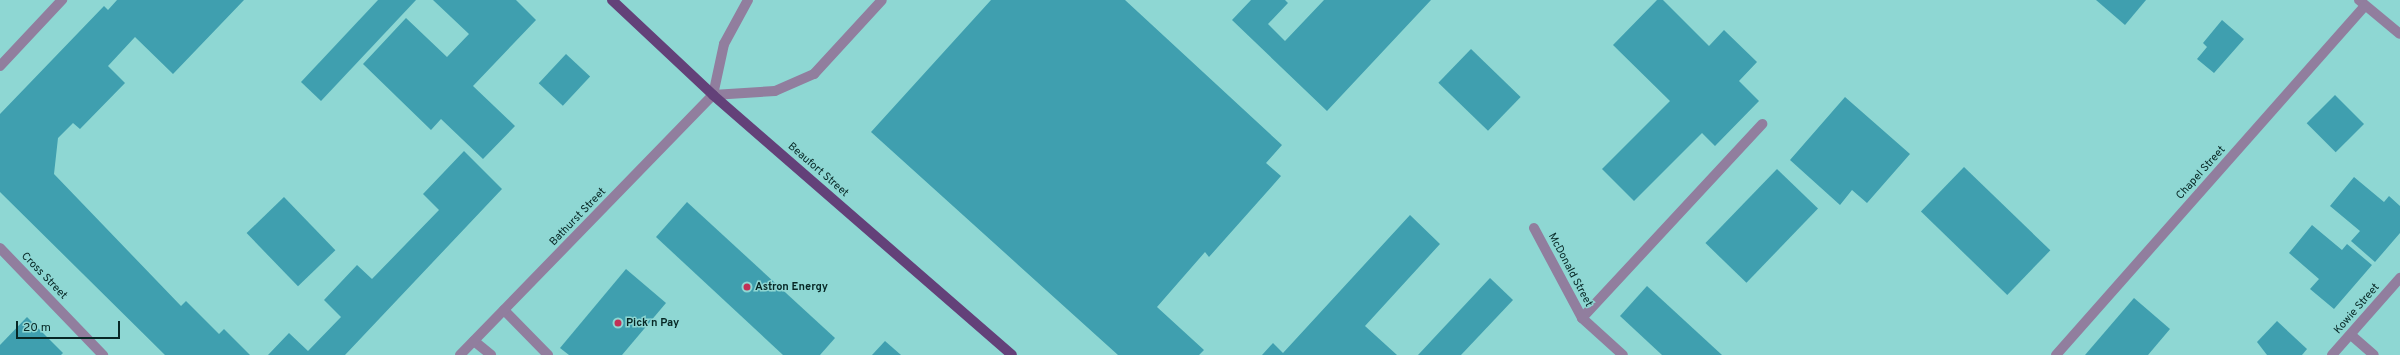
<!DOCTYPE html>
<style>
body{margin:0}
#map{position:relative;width:2400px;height:355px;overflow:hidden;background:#8ed7d3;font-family:Overpass,sans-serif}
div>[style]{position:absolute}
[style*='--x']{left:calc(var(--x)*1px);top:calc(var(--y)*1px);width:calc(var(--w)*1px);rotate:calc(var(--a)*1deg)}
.building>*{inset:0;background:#3f9faf;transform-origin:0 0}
.minor>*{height:10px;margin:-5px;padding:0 5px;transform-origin:5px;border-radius:5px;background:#917e9e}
.major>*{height:10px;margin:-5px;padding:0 5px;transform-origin:5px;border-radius:5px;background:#634179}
.dots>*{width:11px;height:11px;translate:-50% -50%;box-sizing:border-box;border:2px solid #8ed7d3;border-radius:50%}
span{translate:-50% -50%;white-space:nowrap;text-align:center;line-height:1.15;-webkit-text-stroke:3px #8ed7d3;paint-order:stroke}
.street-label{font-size:11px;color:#072725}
.poi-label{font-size:11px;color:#072725;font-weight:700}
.left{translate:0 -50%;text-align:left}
.scale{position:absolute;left:16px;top:321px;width:104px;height:18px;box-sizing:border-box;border:2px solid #072725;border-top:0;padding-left:5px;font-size:12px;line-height:14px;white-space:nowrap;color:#072725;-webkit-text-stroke:3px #8ed7d3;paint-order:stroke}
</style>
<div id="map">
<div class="building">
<i style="clip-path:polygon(117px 0,244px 0,173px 74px,135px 37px,108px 66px,125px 83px,80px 129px,73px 123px,58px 138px,54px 174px,181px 306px,186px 301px,219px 334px,224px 329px,250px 355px,165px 355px,0 192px,0 114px,104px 6px,108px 10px)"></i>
<i style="clip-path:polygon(378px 0,416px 0,321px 101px,301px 82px)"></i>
<i style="clip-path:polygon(433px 0,516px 0,536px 20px,473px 86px,515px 126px,483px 159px,441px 119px,431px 130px,363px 64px,406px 18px,447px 57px,469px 34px)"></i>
<i style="clip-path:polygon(991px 0,1125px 0,1282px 145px,1266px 163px,1281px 176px,1209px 257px,1205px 252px,1157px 307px,1204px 350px,1199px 355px,1118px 355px,871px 132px)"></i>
<i style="clip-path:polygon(1251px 0,1285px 0,1288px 3px,1268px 24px,1285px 41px,1324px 0,1431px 0,1327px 111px,1232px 20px)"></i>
<i style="clip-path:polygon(1657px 0,1663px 0,1709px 46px,1724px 30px,1757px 62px,1739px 81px,1759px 101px,1715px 146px,1702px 133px,1634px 201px,1602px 169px,1670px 101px,1613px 45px)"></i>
<i style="clip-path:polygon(2096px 0,2146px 0,2125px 25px)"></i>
<i style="clip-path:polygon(2222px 20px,2244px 39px,2214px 73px,2197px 59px,2207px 47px,2203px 43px)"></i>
<i style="left:1471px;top:49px;width:69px;height:47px;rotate:44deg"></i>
<i style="left:566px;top:54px;width:33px;height:40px;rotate:43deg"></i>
<i style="left:2335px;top:95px;width:41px;height:40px;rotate:45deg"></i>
<i style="clip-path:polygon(1845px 97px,1910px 154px,1867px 203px,1852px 190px,1840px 205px,1790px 160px)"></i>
<i style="clip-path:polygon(464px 151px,502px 189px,345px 355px,268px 355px,289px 333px,308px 351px,341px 317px,324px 300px,357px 265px,372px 279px,439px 210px,423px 194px)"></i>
<i style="left:1964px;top:167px;width:120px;height:62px;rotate:44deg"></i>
<i style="left:1777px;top:169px;width:57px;height:103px;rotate:44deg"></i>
<i style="clip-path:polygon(2354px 177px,2384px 202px,2389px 196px,2400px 206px,2400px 233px,2375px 262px,2351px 241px,2360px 231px,2330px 206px)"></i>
<i style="left:284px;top:197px;width:74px;height:52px;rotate:46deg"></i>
<i style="clip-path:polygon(687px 202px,835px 338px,820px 355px,783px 355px,656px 237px)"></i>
<i style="clip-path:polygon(1410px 215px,1440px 244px,1365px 326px,1397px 355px,1262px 355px,1273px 343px,1283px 353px)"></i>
<i style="clip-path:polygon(2312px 225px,2342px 250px,2347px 244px,2372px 265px,2334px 309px,2310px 289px,2319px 279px,2289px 253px)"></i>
<i style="clip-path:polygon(626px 269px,666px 303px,622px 355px,569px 355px,560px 348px)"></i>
<i style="clip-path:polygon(1490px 278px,1513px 300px,1461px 355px,1418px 355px)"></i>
<i style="clip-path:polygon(1647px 286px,1722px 355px,1662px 355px,1620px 316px)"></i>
<i style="clip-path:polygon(2134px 298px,2170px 329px,2148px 355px,2085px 355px)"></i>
<i style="clip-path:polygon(27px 317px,63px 353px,61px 355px,0 355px,0 345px)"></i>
<i style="clip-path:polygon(2277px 321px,2307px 349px,2302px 355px,2267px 355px,2257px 342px)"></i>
<i style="clip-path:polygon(885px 341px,901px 355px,872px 355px)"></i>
</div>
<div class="minor">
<i style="--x:2359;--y:0;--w:53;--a:39.7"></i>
<i style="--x:0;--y:66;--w:91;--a:-46.8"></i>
<i style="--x:713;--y:95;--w:62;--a:-3.7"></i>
<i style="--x:775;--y:91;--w:43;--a:-23.6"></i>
<i style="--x:814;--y:74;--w:100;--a:-47.4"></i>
<i style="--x:1534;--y:228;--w:102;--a:61.9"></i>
<i style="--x:1582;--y:318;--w:55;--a:42.1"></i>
<i style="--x:0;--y:248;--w:149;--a:46.1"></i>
<i style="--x:504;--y:310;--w:63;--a:45.6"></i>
<i style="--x:1582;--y:318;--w:265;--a:-47.1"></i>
<i style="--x:2351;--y:335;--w:30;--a:41"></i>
<i style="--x:474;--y:341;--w:22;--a:39"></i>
<i style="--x:460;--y:355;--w:363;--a:-45.8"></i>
<i style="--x:713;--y:95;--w:52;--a:-77.8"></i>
<i style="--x:724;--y:44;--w:50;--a:-61.4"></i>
<i style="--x:2056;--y:355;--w:466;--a:-48.5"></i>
<i style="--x:2332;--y:355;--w:103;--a:-48.6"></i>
</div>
<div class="major">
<i style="--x:612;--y:0;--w:139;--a:43.2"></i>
<i style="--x:713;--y:95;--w:396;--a:41"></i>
</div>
<div class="dots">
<i style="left:747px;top:287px;background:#c13156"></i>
<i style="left:618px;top:323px;background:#c13156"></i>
</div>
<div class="street-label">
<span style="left:818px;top:170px;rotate:41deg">Beaufort Street</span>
<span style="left:2201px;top:173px;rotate:-48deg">Chapel Street</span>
<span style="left:578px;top:217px;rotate:-46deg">Bathurst Street</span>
<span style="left:1570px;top:270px;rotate:62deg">McDonald Street</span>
<span style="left:44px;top:276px;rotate:46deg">Cross Street</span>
<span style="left:2357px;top:309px;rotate:-49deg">Kowie Street</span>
</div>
<div class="poi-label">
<span class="left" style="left:755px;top:287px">Astron Energy</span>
<span class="left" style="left:626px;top:323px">Pick n Pay</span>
</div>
<div class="scale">20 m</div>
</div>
